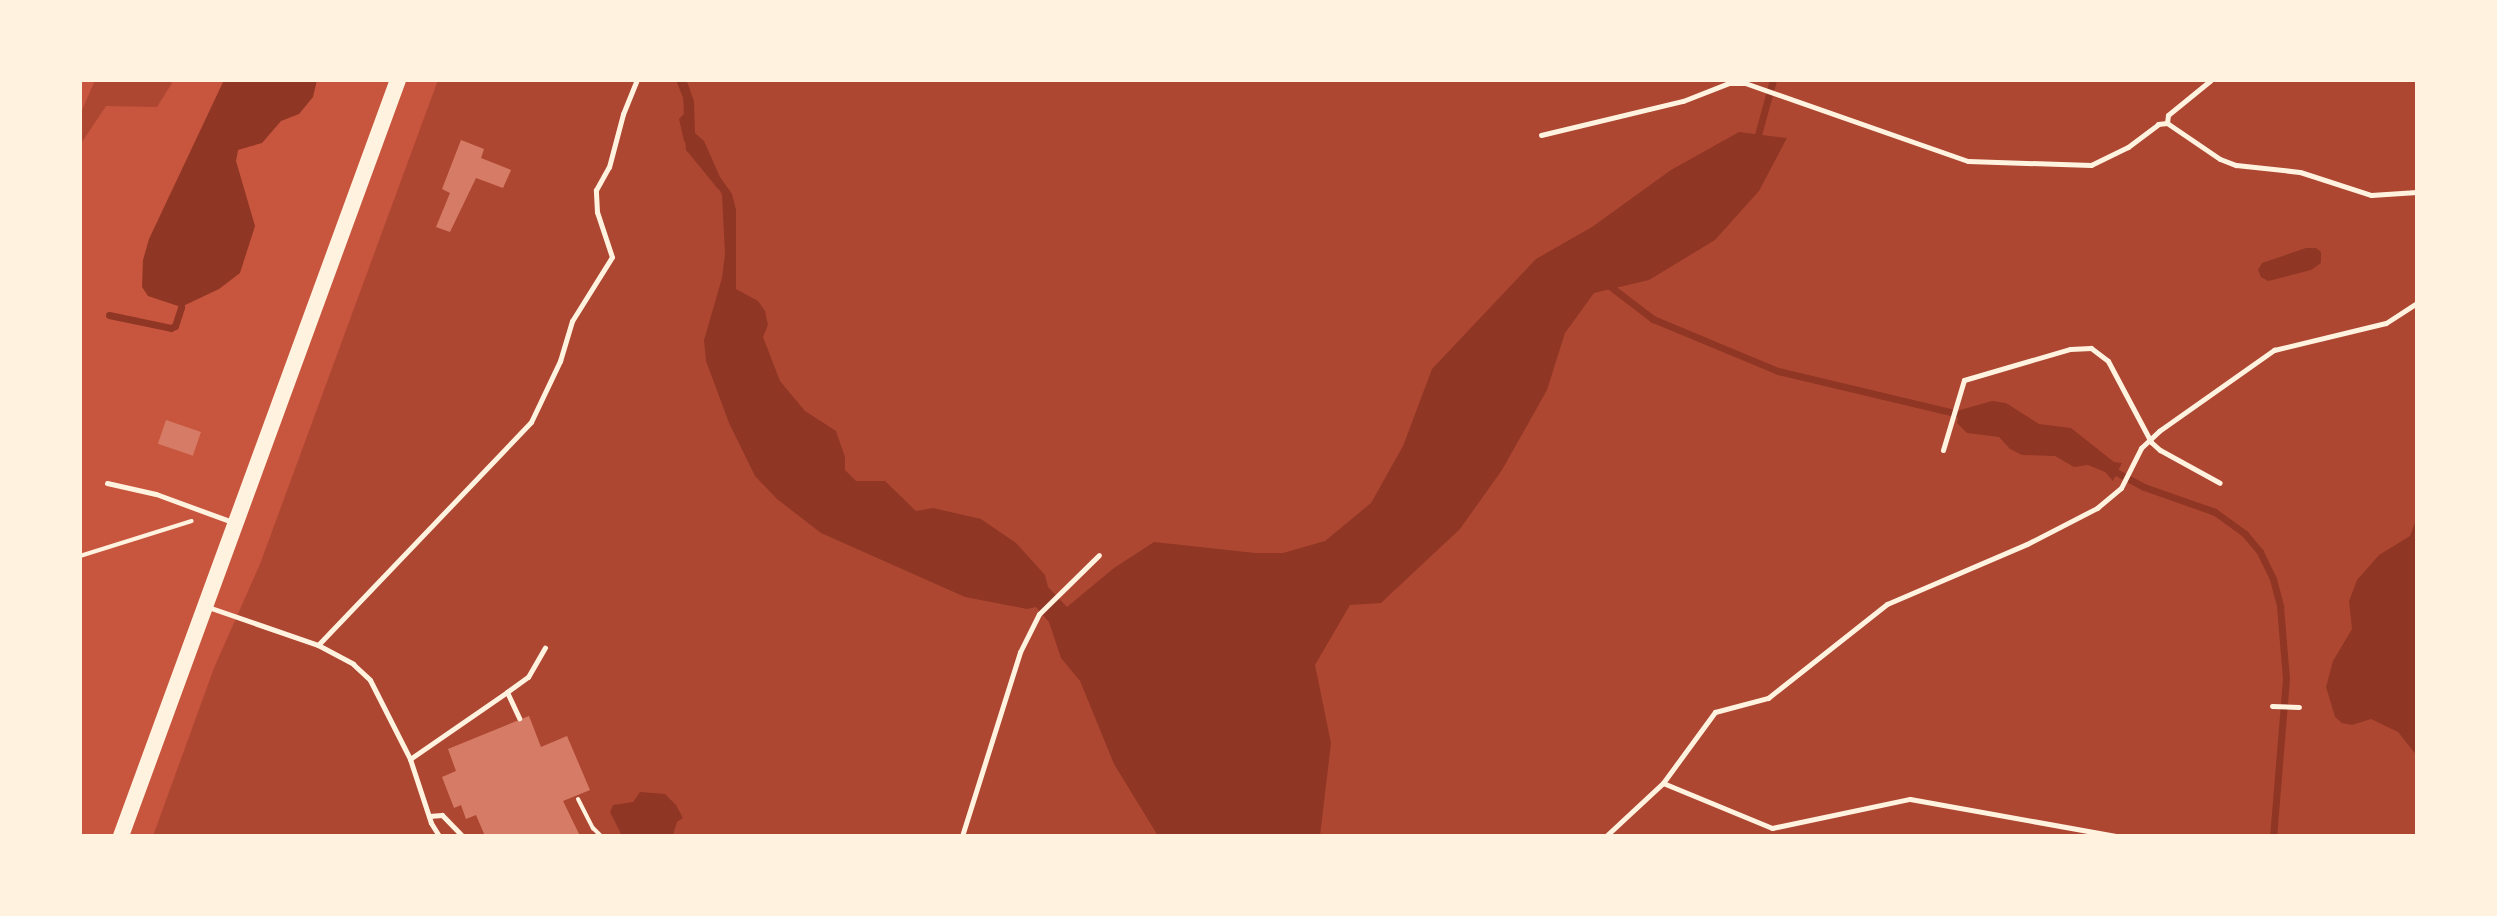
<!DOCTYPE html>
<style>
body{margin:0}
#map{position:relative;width:2497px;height:916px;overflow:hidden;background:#c8553d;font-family:Georgia,serif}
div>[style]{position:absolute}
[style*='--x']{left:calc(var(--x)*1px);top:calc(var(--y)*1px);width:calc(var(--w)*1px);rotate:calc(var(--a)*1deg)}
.green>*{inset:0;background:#ae4732}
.water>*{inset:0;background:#8f3625}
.stream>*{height:7px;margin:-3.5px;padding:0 3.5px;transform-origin:3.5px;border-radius:3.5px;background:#8f3625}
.building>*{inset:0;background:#d67c66;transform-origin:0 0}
.path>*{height:4px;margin:-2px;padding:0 2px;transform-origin:2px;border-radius:2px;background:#fff3e0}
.service>*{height:5px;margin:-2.5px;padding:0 2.5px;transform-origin:2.5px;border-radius:2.5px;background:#fff3e0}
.trunk>*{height:16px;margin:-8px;padding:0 8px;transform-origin:8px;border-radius:8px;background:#fff3e0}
span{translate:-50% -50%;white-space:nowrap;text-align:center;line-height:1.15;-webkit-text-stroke:8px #fff3e0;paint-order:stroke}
.frame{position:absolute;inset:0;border:82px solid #fff3e0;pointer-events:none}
</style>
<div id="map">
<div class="green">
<i style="clip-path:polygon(95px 80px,168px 80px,172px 83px,157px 107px,106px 106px,80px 145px,80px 115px)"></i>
<i style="clip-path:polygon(438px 80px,2417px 80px,2417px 836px,153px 836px,214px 668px,260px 564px)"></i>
</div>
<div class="water">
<i style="clip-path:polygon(224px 80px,317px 80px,313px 97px,299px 114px,281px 121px,262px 143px,238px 150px,236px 161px,255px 226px,240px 273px,219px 289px,181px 307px,148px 296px,142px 287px,143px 260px,149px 239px)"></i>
<i style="clip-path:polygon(676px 80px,686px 80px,694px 101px,695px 133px,704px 141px,720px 177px,732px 194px,736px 210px,736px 289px,758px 301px,765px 311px,768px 325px,763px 337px,780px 381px,805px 411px,836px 431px,845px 457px,845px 470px,856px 481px,885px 481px,916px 511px,933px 508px,981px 519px,1016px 543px,1045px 575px,1048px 587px,1067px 607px,1114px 568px,1154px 542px,1255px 553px,1283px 553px,1325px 541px,1371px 503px,1403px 446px,1432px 369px,1536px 259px,1592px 227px,1671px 170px,1739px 132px,1787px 138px,1759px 191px,1715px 240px,1649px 280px,1594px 293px,1565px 333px,1547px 390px,1502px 470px,1460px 529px,1381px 603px,1350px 605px,1315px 665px,1331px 743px,1320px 836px,1158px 836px,1114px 764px,1080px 681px,1061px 658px,1049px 622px,1036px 607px,1027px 609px,965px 597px,821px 533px,777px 499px,755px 476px,729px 423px,706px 361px,704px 340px,722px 278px,725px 254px,722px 195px,709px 168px,684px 141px,679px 119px,688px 110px)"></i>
<i style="clip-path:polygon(2306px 248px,2316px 248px,2321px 252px,2321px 263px,2311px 270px,2268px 281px,2261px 277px,2258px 270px,2262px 263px)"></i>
<i style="clip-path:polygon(1992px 401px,2006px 403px,2039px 424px,2071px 428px,2114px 462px,2122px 463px,2113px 481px,2105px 472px,2088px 465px,2074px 467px,2055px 456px,2022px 455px,2010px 449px,1999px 437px,1967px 433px,1957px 423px,1960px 410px)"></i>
<i style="clip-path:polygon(2417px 517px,2417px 756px,2398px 732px,2371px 719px,2352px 725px,2342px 723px,2335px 717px,2326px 687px,2333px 661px,2352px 629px,2349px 601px,2357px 580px,2379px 555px,2410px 536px)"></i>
<i style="clip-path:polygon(640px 792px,665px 794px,676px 805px,683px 818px,677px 822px,673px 835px,622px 836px,610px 812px,613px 805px,633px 802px)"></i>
</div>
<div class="stream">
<i style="--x:682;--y:80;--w:11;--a:68"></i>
<i style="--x:686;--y:90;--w:31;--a:88"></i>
<i style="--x:688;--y:137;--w:11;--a:85"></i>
<i style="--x:689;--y:148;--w:49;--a:50.8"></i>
<i style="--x:1756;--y:142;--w:64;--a:-74.7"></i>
<i style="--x:1607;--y:284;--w:58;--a:37.3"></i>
<i style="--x:1653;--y:319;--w:135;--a:22.6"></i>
<i style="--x:1778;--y:371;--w:194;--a:13.4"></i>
<i style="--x:109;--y:315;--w:63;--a:11.8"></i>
<i style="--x:171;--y:328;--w:4;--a:-27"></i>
<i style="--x:175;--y:326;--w:20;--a:-72"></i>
<i style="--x:2112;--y:470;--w:36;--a:28"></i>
<i style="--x:2144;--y:487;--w:75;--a:19.4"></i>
<i style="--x:2215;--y:512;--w:37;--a:36"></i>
<i style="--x:2245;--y:534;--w:23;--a:50"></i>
<i style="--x:2260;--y:552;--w:30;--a:64"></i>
<i style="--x:2273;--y:579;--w:28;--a:75"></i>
<i style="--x:2280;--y:606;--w:73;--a:85.3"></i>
<i style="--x:2286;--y:679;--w:158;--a:94.7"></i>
</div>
<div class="building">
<i style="clip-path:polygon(461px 140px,484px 149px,481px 158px,511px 170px,503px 188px,476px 178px,450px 232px,436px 227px,450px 193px,442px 189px)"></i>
<i style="left:166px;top:420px;width:37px;height:25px;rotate:19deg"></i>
<i style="clip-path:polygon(529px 716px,541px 747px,567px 736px,590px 790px,563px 801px,580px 836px,485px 836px,476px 815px,466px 819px,461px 805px,454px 808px,442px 777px,456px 771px,448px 749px)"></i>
</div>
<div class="path">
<i style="--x:80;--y:556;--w:117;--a:-17.4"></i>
<i style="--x:578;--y:799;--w:33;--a:63"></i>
<i style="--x:593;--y:828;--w:11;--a:45"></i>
</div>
<div class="service">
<i style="--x:2167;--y:123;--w:8;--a:-83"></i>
<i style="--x:2168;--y:115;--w:55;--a:-39.1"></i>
<i style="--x:1541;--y:135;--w:146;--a:-13.5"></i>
<i style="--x:1683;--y:101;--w:49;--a:-21.4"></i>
<i style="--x:1729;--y:83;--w:16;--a:0"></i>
<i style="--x:1745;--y:83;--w:236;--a:19.3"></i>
<i style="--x:1968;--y:161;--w:123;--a:1.9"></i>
<i style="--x:2091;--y:165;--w:41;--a:-25.9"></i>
<i style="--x:2128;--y:147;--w:38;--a:-37"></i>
<i style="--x:2158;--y:124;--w:9;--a:-6"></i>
<i style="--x:2167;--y:123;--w:64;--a:34.2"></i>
<i style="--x:2220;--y:159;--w:17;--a:21"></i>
<i style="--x:2236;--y:165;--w:64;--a:6.2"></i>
<i style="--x:2300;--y:172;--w:75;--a:17.9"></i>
<i style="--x:2371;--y:195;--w:46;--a:-3.7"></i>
<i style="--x:1943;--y:450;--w:73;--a:-73.3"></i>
<i style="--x:1964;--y:380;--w:110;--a:-16.3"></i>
<i style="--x:2070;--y:349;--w:21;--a:-3"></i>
<i style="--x:2091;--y:348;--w:21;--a:37"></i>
<i style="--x:2108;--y:361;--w:92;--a:62"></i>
<i style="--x:2151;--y:442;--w:12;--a:42"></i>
<i style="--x:2160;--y:450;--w:68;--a:28.8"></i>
<i style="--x:107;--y:483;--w:50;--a:12.7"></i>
<i style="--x:156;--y:494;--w:81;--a:20.2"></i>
<i style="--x:208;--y:607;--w:116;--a:19.1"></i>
<i style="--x:318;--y:645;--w:40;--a:28"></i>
<i style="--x:353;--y:664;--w:23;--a:43"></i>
<i style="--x:370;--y:680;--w:89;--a:63.1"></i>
<i style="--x:410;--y:759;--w:67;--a:71.8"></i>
<i style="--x:431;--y:823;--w:15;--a:58"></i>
<i style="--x:318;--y:645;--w:308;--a:-46.3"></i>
<i style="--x:531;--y:422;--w:68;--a:-64.6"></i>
<i style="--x:560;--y:361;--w:42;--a:-73.3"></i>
<i style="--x:572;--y:321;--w:75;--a:-58"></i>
<i style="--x:612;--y:257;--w:47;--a:-108.4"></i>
<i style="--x:597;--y:212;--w:22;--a:-93"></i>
<i style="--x:596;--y:190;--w:26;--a:-61"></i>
<i style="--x:609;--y:167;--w:55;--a:-75.2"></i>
<i style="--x:623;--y:114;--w:37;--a:-68"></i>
<i style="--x:507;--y:692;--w:26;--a:-36"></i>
<i style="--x:528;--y:677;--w:34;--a:-60"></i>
<i style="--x:2272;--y:706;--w:27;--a:2"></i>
<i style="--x:410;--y:759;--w:118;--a:-34.6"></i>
<i style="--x:507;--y:692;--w:29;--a:65"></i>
<i style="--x:1663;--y:783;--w:118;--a:22.4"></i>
<i style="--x:1772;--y:828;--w:141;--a:-11.9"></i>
<i style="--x:1910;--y:799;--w:209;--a:10.2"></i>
<i style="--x:429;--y:816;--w:13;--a:-4"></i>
<i style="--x:442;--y:815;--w:29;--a:46"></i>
<i style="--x:962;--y:836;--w:193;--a:-72.5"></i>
<i style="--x:1020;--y:652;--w:42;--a:-63.4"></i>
<i style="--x:1039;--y:614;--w:84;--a:-44.5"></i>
<i style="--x:1606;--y:836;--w:78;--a:-42.9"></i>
<i style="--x:1663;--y:783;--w:88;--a:-53.8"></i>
<i style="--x:1715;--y:712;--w:55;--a:-14.8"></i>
<i style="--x:1768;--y:698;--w:152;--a:-38.3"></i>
<i style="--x:1887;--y:604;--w:152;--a:-23.2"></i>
<i style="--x:2027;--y:544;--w:79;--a:-27.2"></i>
<i style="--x:2097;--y:508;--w:31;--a:-40"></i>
<i style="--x:2121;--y:488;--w:45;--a:-63.4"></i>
<i style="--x:2141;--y:448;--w:25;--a:-43"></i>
<i style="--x:2159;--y:431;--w:141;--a:-35.2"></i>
<i style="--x:2274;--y:350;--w:115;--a:-13.6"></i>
<i style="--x:2386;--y:323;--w:37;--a:-33"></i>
</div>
<div class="trunk">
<i style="--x:121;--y:836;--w:805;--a:-69.88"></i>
</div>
<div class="frame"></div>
</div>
